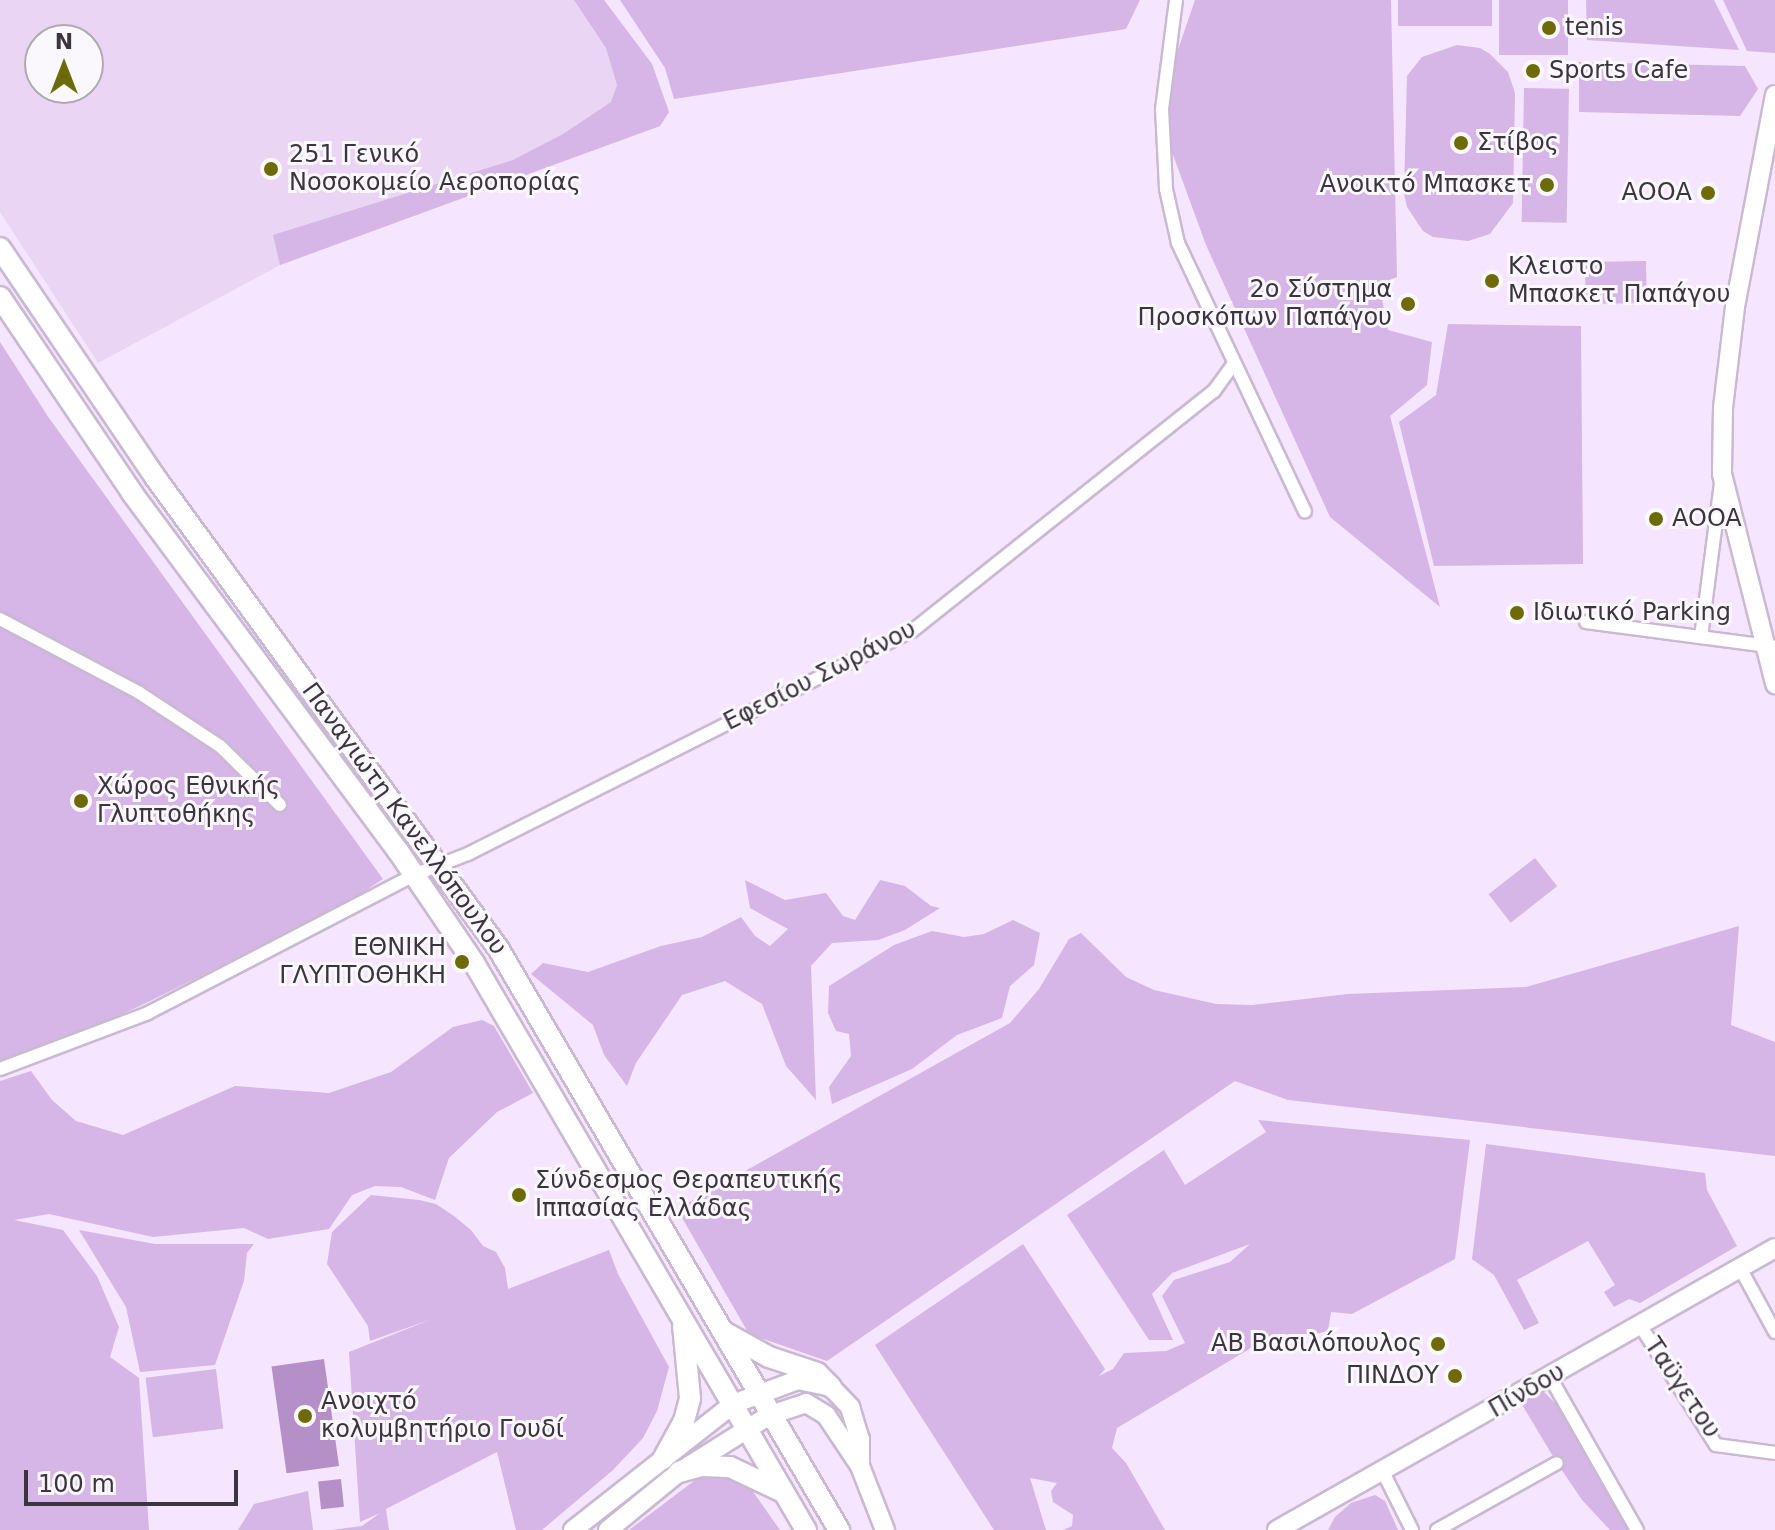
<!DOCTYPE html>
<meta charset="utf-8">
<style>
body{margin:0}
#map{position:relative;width:1775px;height:1530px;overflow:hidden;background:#f6e5ff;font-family:"DejaVu Sans",sans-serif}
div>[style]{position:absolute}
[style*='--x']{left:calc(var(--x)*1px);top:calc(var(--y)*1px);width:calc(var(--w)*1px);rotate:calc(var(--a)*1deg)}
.built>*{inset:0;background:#ead5f4}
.green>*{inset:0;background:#d6b5e7;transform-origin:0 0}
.water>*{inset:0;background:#b590c8;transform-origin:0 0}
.roads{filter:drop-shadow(2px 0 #c9b9d2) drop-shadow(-2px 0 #c9b9d2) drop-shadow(0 2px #c9b9d2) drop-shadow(0 -2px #c9b9d2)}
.street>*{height:12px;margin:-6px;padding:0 6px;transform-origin:6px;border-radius:6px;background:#fff}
.secondary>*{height:18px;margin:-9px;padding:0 9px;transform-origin:9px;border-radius:9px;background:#fff}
.primary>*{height:20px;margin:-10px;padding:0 10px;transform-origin:10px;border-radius:10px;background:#fff}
.dots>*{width:22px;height:22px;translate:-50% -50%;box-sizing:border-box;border:4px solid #fbf8fd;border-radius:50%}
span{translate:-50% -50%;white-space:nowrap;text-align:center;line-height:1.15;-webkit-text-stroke:6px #fbf8fd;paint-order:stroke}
.poi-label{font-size:24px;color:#3c3540}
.left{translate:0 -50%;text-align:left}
.right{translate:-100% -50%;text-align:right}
.street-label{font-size:24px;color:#3c3540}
.north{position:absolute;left:24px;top:24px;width:80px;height:80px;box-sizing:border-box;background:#fbf8fd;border:2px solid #afaab1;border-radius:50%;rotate:0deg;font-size:22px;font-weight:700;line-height:32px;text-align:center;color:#3c3540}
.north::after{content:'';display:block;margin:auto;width:28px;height:36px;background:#6d6b08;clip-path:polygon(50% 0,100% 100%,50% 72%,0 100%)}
.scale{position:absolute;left:24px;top:1470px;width:214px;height:36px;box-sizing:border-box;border:4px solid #3c3540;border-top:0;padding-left:10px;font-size:24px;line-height:28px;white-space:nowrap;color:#3c3540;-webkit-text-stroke:6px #fbf8fd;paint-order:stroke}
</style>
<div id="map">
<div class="built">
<i style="clip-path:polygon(evenodd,0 0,604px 0,652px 64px,669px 112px,660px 126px,280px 265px,98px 363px,0 212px,0 0,40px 40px,88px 40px,88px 88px,40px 88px,40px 40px)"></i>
</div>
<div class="green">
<i style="clip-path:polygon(574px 0,604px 0,652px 64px,669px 112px,660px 126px,280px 265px,273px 235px,513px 160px,563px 134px,611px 102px,617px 85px,606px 48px)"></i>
<i style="clip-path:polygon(620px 0,1140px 0,1126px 29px,674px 99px,665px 68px)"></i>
<i style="clip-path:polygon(1195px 0,1391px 0,1397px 277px,1379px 284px,1388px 330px,1432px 342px,1427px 385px,1390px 416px,1440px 607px,1330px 517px,1206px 245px,1157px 111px)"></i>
<i style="left:1398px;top:0;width:94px;height:26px"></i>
<i style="left:1499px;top:0;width:69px;height:55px"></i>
<i style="clip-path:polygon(1586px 0,1714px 0,1739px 50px,1587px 40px)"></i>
<i style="clip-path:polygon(1723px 0,1775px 0,1775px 53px,1747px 51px)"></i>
<i style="clip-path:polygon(1457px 45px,1480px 48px,1490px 54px,1508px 72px,1515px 93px,1513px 203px,1490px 234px,1468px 241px,1433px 237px,1423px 231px,1407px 207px,1404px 193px,1407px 76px,1422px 57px)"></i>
<i style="clip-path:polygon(1579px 62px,1745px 66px,1758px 89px,1740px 116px,1579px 112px)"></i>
<i style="left:1524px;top:88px;width:45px;height:134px;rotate:1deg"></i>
<i style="left:1646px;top:261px;width:42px;height:61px;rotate:89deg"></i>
<i style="clip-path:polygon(1448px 324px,1581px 326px,1583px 564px,1434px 566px,1399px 422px,1436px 395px)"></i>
<i style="clip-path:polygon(0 342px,49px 418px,383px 879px,341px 907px,146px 1003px,51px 1047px,0 1064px)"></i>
<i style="left:1535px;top:858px;width:36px;height:59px;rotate:52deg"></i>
<i style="clip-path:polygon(745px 880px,785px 900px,826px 893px,843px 916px,855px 920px,880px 880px,905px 886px,931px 906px,940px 908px,905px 930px,878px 940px,832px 943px,811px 966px,816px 1100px,786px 1066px,762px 1004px,725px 981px,682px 995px,636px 1063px,627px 1086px,604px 1055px,593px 1025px,531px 974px,543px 963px,588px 972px,661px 946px,702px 937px,741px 917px,755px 936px,770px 946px,788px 929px,750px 908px)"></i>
<i style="clip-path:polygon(1013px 920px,1040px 933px,1034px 965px,1010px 986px,1002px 1018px,957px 1035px,912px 1069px,832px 1104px,829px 1087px,851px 1056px,849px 1034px,836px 1031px,828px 1013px,829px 986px,894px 945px,932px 931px,964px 937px,984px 934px)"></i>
<i style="clip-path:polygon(1739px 926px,1731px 1025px,1775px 1042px,1775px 1156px,1288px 1100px,1235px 1081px,827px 1361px,749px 1334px,677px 1209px,1010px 1023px,1039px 989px,1069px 939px,1081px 933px,1126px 977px,1154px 990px,1216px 1004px,1252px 1005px,1348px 994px,1526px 987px)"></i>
<i style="clip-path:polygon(482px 1020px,494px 1026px,533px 1093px,497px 1112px,449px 1158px,435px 1200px,401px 1187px,375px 1186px,352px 1195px,329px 1229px,268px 1239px,244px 1228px,153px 1237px,49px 1214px,14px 1220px,63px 1230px,97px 1276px,119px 1327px,110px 1357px,139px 1378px,149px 1530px,0 1530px,0 1081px,31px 1071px,52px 1100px,76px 1121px,123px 1135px,235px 1086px,329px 1093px,391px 1072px,453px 1027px)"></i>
<i style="clip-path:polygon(1258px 1120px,1470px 1140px,1455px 1259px,1352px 1314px,1331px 1312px,1328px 1331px,1311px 1335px,1273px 1335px,1117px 1428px,1112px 1448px,1126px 1463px,1165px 1530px,1063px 1530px,1072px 1526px,1073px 1515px,1053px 1502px,1051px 1491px,1057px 1483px,1030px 1478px,1046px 1530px,994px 1530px,875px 1345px,1023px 1244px,1105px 1369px,1099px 1376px,1113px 1369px,1124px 1353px,1166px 1351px,1185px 1343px,1162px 1296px,1174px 1280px,1230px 1262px,1250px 1244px,1172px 1273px,1152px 1294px,1173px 1340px,1149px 1340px,1067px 1215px,1164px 1150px,1185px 1185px,1266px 1132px)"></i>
<i style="clip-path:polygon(1486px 1144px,1705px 1173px,1707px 1190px,1737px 1246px,1640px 1303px,1629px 1299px,1614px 1307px,1604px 1292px,1615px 1285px,1588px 1241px,1517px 1280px,1539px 1323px,1524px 1330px,1494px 1275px,1472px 1259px)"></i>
<i style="clip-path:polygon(371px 1195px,419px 1200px,436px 1204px,454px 1216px,471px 1230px,483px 1246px,496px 1252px,505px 1268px,508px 1289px,609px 1250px,618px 1274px,669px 1367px,657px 1411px,643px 1438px,613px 1470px,542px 1530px,516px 1530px,497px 1452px,386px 1509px,389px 1530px,331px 1530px,362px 1526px,380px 1513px,360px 1522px,349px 1352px,432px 1319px,370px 1341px,368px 1326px,327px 1264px,332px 1232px)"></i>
<i style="clip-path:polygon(79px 1230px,155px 1244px,254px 1244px,247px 1253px,244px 1281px,215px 1365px,140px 1372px,126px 1307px)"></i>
<i style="left:216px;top:1369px;width:60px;height:71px;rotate:83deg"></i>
<i style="clip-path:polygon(1543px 1391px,1578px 1426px,1637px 1530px,1610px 1530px,1582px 1500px,1557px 1463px,1521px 1403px)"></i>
<i style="clip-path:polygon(716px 1474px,734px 1476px,749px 1486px,780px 1530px,629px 1530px,698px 1478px)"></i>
<i style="clip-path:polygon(308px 1491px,313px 1530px,238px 1530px,254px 1504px)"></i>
<i style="clip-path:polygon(1375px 1495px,1385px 1501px,1398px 1530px,1328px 1530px,1335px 1517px,1351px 1503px)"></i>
</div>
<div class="water">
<i style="left:324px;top:1359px;width:108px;height:53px;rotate:82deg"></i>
<i style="left:341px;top:1479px;width:28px;height:23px;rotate:84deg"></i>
</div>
<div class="roads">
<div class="street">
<i style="--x:1176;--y:0;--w:110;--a:97.3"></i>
<i style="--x:1162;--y:109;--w:80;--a:87.1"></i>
<i style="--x:1166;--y:189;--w:55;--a:77.5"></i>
<i style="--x:1178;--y:243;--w:297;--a:64.7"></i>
<i style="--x:0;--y:619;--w:156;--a:27.9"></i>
<i style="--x:138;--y:692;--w:98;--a:33.4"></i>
<i style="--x:220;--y:746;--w:84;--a:44.5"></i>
<i style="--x:1586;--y:622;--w:191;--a:7.5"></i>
<i style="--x:1701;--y:637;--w:156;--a:-82.6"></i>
<i style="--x:0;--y:1069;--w:158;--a:-20.7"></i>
<i style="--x:148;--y:1013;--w:300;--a:-27.4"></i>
<i style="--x:414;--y:875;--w:58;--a:-21.3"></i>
<i style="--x:468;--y:854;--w:497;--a:-26.7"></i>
<i style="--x:912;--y:631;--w:386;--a:-38.5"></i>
<i style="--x:1214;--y:391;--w:32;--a:-54"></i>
<i style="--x:1740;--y:1268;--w:73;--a:61.3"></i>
<i style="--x:1640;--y:1325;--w:142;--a:57.7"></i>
<i style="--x:1716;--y:1445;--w:60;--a:7.7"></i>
<i style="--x:1550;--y:1377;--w:176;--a:60.4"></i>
<i style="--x:1383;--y:1472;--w:65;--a:63.4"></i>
<i style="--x:1437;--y:1530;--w:137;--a:-29.2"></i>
</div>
<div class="secondary">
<i style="--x:1775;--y:95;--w:216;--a:100.7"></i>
<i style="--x:1735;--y:307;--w:102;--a:96.8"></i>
<i style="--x:1723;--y:408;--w:66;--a:90.9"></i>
<i style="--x:1722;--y:474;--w:217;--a:75.8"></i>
<i style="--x:573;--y:1530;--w:204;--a:-38.2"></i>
<i style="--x:733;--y:1404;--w:69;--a:-20.3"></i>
<i style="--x:798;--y:1380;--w:34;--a:12"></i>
<i style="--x:831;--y:1387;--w:28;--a:46"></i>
<i style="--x:850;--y:1407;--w:34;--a:73"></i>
<i style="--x:860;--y:1439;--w:27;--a:90"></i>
<i style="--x:608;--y:1530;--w:92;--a:-39.2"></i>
<i style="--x:679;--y:1472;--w:107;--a:-32.1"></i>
<i style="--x:770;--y:1415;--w:38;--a:-18"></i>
<i style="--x:806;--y:1403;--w:23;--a:31"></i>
<i style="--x:826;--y:1415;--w:61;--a:56.3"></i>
<i style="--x:860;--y:1466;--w:69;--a:68.7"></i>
<i style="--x:1277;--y:1530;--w:572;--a:-29.52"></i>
</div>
<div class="primary">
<i style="--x:0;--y:248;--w:277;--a:55.9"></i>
<i style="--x:155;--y:477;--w:583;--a:53.94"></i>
<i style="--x:498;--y:948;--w:675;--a:59.63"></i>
<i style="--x:0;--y:297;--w:236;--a:56"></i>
<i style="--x:132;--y:493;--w:446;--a:53.4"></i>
<i style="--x:398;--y:851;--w:135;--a:55.8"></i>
<i style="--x:474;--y:963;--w:657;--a:59.65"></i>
<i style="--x:724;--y:1332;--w:51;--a:29.1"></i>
<i style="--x:769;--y:1357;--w:51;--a:18.4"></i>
<i style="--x:817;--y:1373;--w:20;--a:45"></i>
<i style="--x:663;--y:1459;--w:43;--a:-61.1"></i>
<i style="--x:684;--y:1421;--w:24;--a:-75"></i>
<i style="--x:690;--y:1398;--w:73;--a:-95.5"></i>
<i style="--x:679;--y:1472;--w:23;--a:-15"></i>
<i style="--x:701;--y:1466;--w:29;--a:2"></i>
<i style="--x:730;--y:1467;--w:59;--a:25.3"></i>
</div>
</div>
<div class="dots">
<i style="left:1549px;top:28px;background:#6d6b08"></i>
<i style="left:1533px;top:71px;background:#6d6b08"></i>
<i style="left:1461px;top:143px;background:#6d6b08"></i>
<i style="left:271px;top:169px;background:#6d6b08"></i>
<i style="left:1547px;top:185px;background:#6d6b08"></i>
<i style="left:1708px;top:193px;background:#6d6b08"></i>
<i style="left:1492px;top:281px;background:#6d6b08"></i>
<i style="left:1408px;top:304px;background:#6d6b08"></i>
<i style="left:1656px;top:519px;background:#6d6b08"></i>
<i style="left:1517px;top:613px;background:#6d6b08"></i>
<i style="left:81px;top:801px;background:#6d6b08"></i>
<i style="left:462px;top:962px;background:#6d6b08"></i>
<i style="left:519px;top:1195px;background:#6d6b08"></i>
<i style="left:1438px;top:1344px;background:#6d6b08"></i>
<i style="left:1455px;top:1376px;background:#6d6b08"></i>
<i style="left:305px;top:1416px;background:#6d6b08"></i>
</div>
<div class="poi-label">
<span class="left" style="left:1565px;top:28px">tenis</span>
<span class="left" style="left:1549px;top:71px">Sports Cafe</span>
<span class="left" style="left:1477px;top:143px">Στίβος</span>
<span class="left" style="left:289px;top:169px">251 Γενικό<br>Νοσοκομείο Αεροπορίας</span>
<span class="right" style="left:1531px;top:185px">Ανοικτό Μπασκετ</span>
<span class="right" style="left:1692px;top:193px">ΑΟΟΑ</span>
<span class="left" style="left:1508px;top:281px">Κλειστο<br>Μπασκετ Παπάγου</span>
<span class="right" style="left:1392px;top:304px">2ο Σύστημα<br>Προσκόπων Παπάγου</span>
<span class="left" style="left:1672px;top:519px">AOOA</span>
<span class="left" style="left:1533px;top:613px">Ιδιωτικό Parking</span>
<span class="left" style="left:97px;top:801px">Χώρος Εθνικής<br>Γλυπτοθήκης</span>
<span class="right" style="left:446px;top:962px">ΕΘΝΙΚΗ<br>ΓΛΥΠΤΟΘΗΚΗ</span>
<span class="left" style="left:535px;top:1195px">Σύνδεσμος Θεραπευτικής<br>Ιππασίας Ελλάδας</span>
<span class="right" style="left:1422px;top:1344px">ΑΒ Βασιλόπουλος</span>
<span class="right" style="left:1439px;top:1376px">ΠΙΝΔΟΥ</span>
<span class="left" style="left:321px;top:1416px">Ανοιχτό<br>κολυμβητήριο Γουδί</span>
</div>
<div class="street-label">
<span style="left:820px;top:676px;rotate:-27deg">Εφεσίου Σωράνου</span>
<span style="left:404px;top:819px;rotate:54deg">Παναγιώτη Κανελλόπουλου</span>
<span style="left:1682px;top:1388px;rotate:56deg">Ταϋγετου</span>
<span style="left:1527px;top:1391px;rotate:-30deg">Πίνδου</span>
</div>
<div class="north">N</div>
<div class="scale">100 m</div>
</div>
